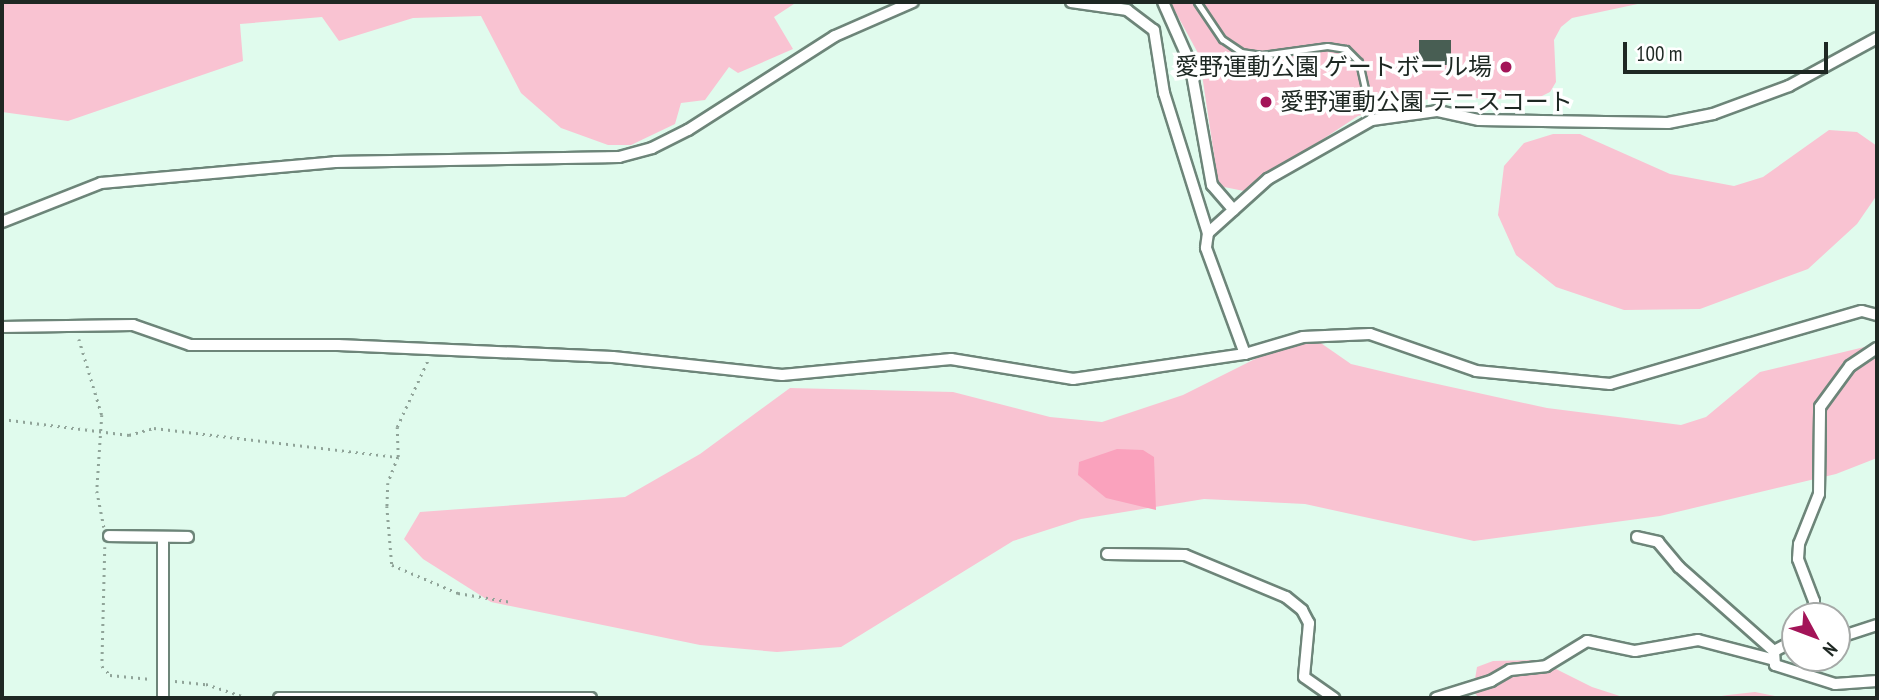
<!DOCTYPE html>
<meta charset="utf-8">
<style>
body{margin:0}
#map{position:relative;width:1879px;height:700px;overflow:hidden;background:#e0fbed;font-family:"PT Sans Narrow","Noto Sans JP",sans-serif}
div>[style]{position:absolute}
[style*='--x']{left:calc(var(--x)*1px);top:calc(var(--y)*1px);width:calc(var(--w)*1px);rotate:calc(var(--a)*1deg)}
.green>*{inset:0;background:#f9c3d2}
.water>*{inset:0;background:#faa2bd}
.building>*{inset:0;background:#485e53;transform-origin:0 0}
.path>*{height:2.5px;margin-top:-1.25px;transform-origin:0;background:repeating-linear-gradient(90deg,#90a499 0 2px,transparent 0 7px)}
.roads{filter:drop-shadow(2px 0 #6d8579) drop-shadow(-2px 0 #6d8579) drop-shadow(0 2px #6d8579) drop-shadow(0 -2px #6d8579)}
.lane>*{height:5px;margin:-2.5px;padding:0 2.5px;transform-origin:2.5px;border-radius:2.5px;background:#fff}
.street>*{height:10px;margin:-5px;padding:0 5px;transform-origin:5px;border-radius:5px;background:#fff}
.dots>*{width:19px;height:19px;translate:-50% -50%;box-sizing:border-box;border:4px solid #fff;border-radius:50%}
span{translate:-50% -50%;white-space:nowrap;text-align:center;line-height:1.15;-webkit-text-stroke:7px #fff;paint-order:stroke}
.poi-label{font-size:24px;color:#1e2823}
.right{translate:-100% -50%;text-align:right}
.left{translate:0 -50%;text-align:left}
.frame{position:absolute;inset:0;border:4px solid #1e2823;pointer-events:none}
.north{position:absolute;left:1781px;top:602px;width:70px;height:70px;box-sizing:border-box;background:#fff;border:2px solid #a5a9a7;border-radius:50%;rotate:131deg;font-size:19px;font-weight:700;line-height:28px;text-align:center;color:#1e2823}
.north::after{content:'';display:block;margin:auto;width:24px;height:32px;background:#a31458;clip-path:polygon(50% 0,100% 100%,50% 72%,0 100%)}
.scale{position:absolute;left:1623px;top:42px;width:205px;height:32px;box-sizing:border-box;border:4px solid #1e2823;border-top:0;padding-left:9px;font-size:21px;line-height:24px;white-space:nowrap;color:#1e2823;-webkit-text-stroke:5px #fff;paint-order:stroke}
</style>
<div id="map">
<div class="green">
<i style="clip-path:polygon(2px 2px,797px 2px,774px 17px,793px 49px,738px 73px,729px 67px,705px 100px,681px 103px,675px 124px,631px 145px,608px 145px,561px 128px,521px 93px,481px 16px,413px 18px,339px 41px,322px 17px,240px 24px,243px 61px,68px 121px,2px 112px)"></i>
<i style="clip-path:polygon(1170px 2px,1647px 2px,1572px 18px,1561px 27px,1554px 40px,1556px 82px,1550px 92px,1538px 98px,1480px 99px,1457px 92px,1358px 116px,1244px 191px,1224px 187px,1218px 181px,1199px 55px)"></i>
<i style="clip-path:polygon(1829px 130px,1857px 132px,1877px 146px,1877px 195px,1857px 224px,1808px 269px,1700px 309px,1624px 310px,1556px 287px,1516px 255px,1498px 215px,1504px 166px,1524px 143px,1553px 134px,1580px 134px,1670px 174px,1734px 186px,1763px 177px)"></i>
<i style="clip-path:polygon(1315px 339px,1351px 364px,1410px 378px,1547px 408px,1681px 425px,1706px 417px,1760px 372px,1877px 344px,1877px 458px,1836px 474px,1660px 516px,1474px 541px,1305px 504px,1204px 499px,1081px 519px,1013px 541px,841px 647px,777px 652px,700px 645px,491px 602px,423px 559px,404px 539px,420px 512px,625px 497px,700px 454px,790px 388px,953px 392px,1050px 417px,1102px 422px,1183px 395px,1281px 346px)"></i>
<i style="clip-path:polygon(1538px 660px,1592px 687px,1626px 698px,1479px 698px,1473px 691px,1477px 667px,1493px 661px)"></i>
<i style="clip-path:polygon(1755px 692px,1785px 698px,1708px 698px,1728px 695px)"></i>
</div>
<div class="water">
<i style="clip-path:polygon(1117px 449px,1143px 450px,1154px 457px,1156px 510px,1106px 498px,1078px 475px,1079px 462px)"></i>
</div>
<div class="building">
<i style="left:1451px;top:40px;width:25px;height:32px;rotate:90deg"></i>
</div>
<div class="path">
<i style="--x:79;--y:339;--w:79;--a:73.2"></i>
<i style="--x:102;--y:415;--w:76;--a:93.8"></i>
<i style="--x:97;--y:491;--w:37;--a:79"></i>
<i style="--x:2;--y:419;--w:128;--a:7.2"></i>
<i style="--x:129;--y:435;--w:26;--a:-16"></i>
<i style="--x:154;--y:428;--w:246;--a:6.8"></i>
<i style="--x:398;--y:457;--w:30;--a:-92"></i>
<i style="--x:397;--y:427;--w:74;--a:-65.2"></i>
<i style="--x:398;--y:457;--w:28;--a:111"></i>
<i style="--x:388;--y:483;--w:23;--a:92"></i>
<i style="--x:387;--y:506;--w:59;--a:85.2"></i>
<i style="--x:392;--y:565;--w:72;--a:23"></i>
<i style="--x:458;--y:593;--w:55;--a:9.5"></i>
<i style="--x:105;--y:547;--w:119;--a:91.4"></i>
<i style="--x:102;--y:666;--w:12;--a:48"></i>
<i style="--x:110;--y:675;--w:41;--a:5.6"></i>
<i style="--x:175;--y:681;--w:31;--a:6"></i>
<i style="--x:206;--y:684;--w:44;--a:18.4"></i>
</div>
<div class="roads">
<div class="lane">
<i style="--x:1197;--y:2;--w:45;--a:56"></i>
<i style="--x:1222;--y:39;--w:23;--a:34"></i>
<i style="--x:1241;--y:52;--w:21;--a:8"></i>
<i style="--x:1262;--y:55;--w:66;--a:-7.9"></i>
<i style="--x:1327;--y:46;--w:19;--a:9"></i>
<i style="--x:1346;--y:49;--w:18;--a:45"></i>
<i style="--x:1359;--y:62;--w:59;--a:77.4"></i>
</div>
<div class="street">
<i style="--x:1071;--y:2;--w:57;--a:8.1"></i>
<i style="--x:1127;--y:10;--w:34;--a:37"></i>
<i style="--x:1154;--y:30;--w:64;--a:81"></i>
<i style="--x:1164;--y:93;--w:147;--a:72.6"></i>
<i style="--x:1208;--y:233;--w:15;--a:98"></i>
<i style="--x:1206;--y:248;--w:113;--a:69.8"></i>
<i style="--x:1163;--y:2;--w:67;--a:66.1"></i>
<i style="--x:1190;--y:63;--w:124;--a:79.8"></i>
<i style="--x:1212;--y:185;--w:33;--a:49"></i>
<i style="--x:2;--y:222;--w:106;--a:-21.5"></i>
<i style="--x:101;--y:183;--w:235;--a:-5.1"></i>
<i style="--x:335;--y:162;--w:284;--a:-1"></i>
<i style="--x:619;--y:157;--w:34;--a:-15"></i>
<i style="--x:652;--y:148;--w:40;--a:-26.6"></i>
<i style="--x:688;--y:130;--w:174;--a:-32.6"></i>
<i style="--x:835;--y:36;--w:85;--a:-23.6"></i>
<i style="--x:1208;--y:233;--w:81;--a:-42"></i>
<i style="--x:1268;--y:179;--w:120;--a:-29.6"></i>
<i style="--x:1372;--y:120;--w:67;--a:-7.8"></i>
<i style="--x:1438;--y:111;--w:42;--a:12.4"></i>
<i style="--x:1479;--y:120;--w:189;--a:0.9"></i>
<i style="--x:1668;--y:123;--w:46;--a:-11.3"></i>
<i style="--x:1713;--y:114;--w:81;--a:-20.2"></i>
<i style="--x:1789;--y:86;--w:100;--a:-28.6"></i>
<i style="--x:2;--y:327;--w:131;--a:-0.9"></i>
<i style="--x:133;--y:325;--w:60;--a:19.3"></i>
<i style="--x:190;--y:345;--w:148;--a:0"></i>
<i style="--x:338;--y:345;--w:275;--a:2.5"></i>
<i style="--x:613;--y:357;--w:170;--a:6.1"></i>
<i style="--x:782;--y:375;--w:170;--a:-5.4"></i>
<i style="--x:951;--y:359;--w:124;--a:9.3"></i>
<i style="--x:1073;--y:379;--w:174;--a:-8.3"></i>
<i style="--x:1245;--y:354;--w:60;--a:-16.3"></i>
<i style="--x:1303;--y:337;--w:67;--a:-2.6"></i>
<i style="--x:1370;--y:334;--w:112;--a:19.2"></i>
<i style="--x:1476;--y:371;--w:135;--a:5.5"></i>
<i style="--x:1610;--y:384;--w:262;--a:-16.2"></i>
<i style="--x:1862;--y:311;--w:16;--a:15"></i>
<i style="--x:109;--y:536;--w:79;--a:0.7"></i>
<i style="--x:1637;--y:537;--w:22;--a:13"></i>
<i style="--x:1658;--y:542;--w:33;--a:50"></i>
<i style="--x:1679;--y:567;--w:127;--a:41.5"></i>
<i style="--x:1107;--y:554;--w:78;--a:0.7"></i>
<i style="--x:1185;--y:555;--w:109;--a:22.6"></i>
<i style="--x:1286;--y:597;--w:21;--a:39"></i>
<i style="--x:1302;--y:610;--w:15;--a:62"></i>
<i style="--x:1309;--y:623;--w:54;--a:95.3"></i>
<i style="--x:1304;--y:677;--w:37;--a:35"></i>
<i style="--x:1813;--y:616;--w:15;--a:-86"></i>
<i style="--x:1814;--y:601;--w:45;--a:-110.9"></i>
<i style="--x:1798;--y:559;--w:15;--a:-86"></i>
<i style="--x:1799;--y:544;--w:54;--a:-68.2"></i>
<i style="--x:1819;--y:494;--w:87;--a:-89.3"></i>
<i style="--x:1820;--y:407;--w:51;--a:-53.8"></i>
<i style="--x:1850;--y:366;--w:32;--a:-34"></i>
<i style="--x:1837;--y:638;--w:42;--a:-18"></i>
<i style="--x:1795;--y:640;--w:24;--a:152"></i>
<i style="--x:1774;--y:651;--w:14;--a:86"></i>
<i style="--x:1775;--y:665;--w:63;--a:17.6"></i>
<i style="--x:1835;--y:684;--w:42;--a:-4.1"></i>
<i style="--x:163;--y:698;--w:161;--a:-90"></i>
<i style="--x:279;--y:698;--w:312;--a:0"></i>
<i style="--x:1436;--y:698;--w:58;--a:-17.2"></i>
<i style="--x:1491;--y:681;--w:22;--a:-30"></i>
<i style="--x:1510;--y:670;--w:36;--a:-6"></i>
<i style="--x:1546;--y:666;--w:48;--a:-31.4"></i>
<i style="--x:1587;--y:641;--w:49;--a:11.8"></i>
<i style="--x:1635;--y:651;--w:64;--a:-9.9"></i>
<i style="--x:1698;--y:640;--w:75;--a:14.6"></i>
</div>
</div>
<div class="dots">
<i style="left:1506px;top:67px;background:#a31458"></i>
<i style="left:1266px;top:102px;background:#a31458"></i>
</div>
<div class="poi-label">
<span class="right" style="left:1492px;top:67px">愛野運動公園 ゲートボール場</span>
<span class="left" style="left:1280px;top:102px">愛野運動公園 テニスコート</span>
</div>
<div class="frame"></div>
<div class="north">N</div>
<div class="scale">100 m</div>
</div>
